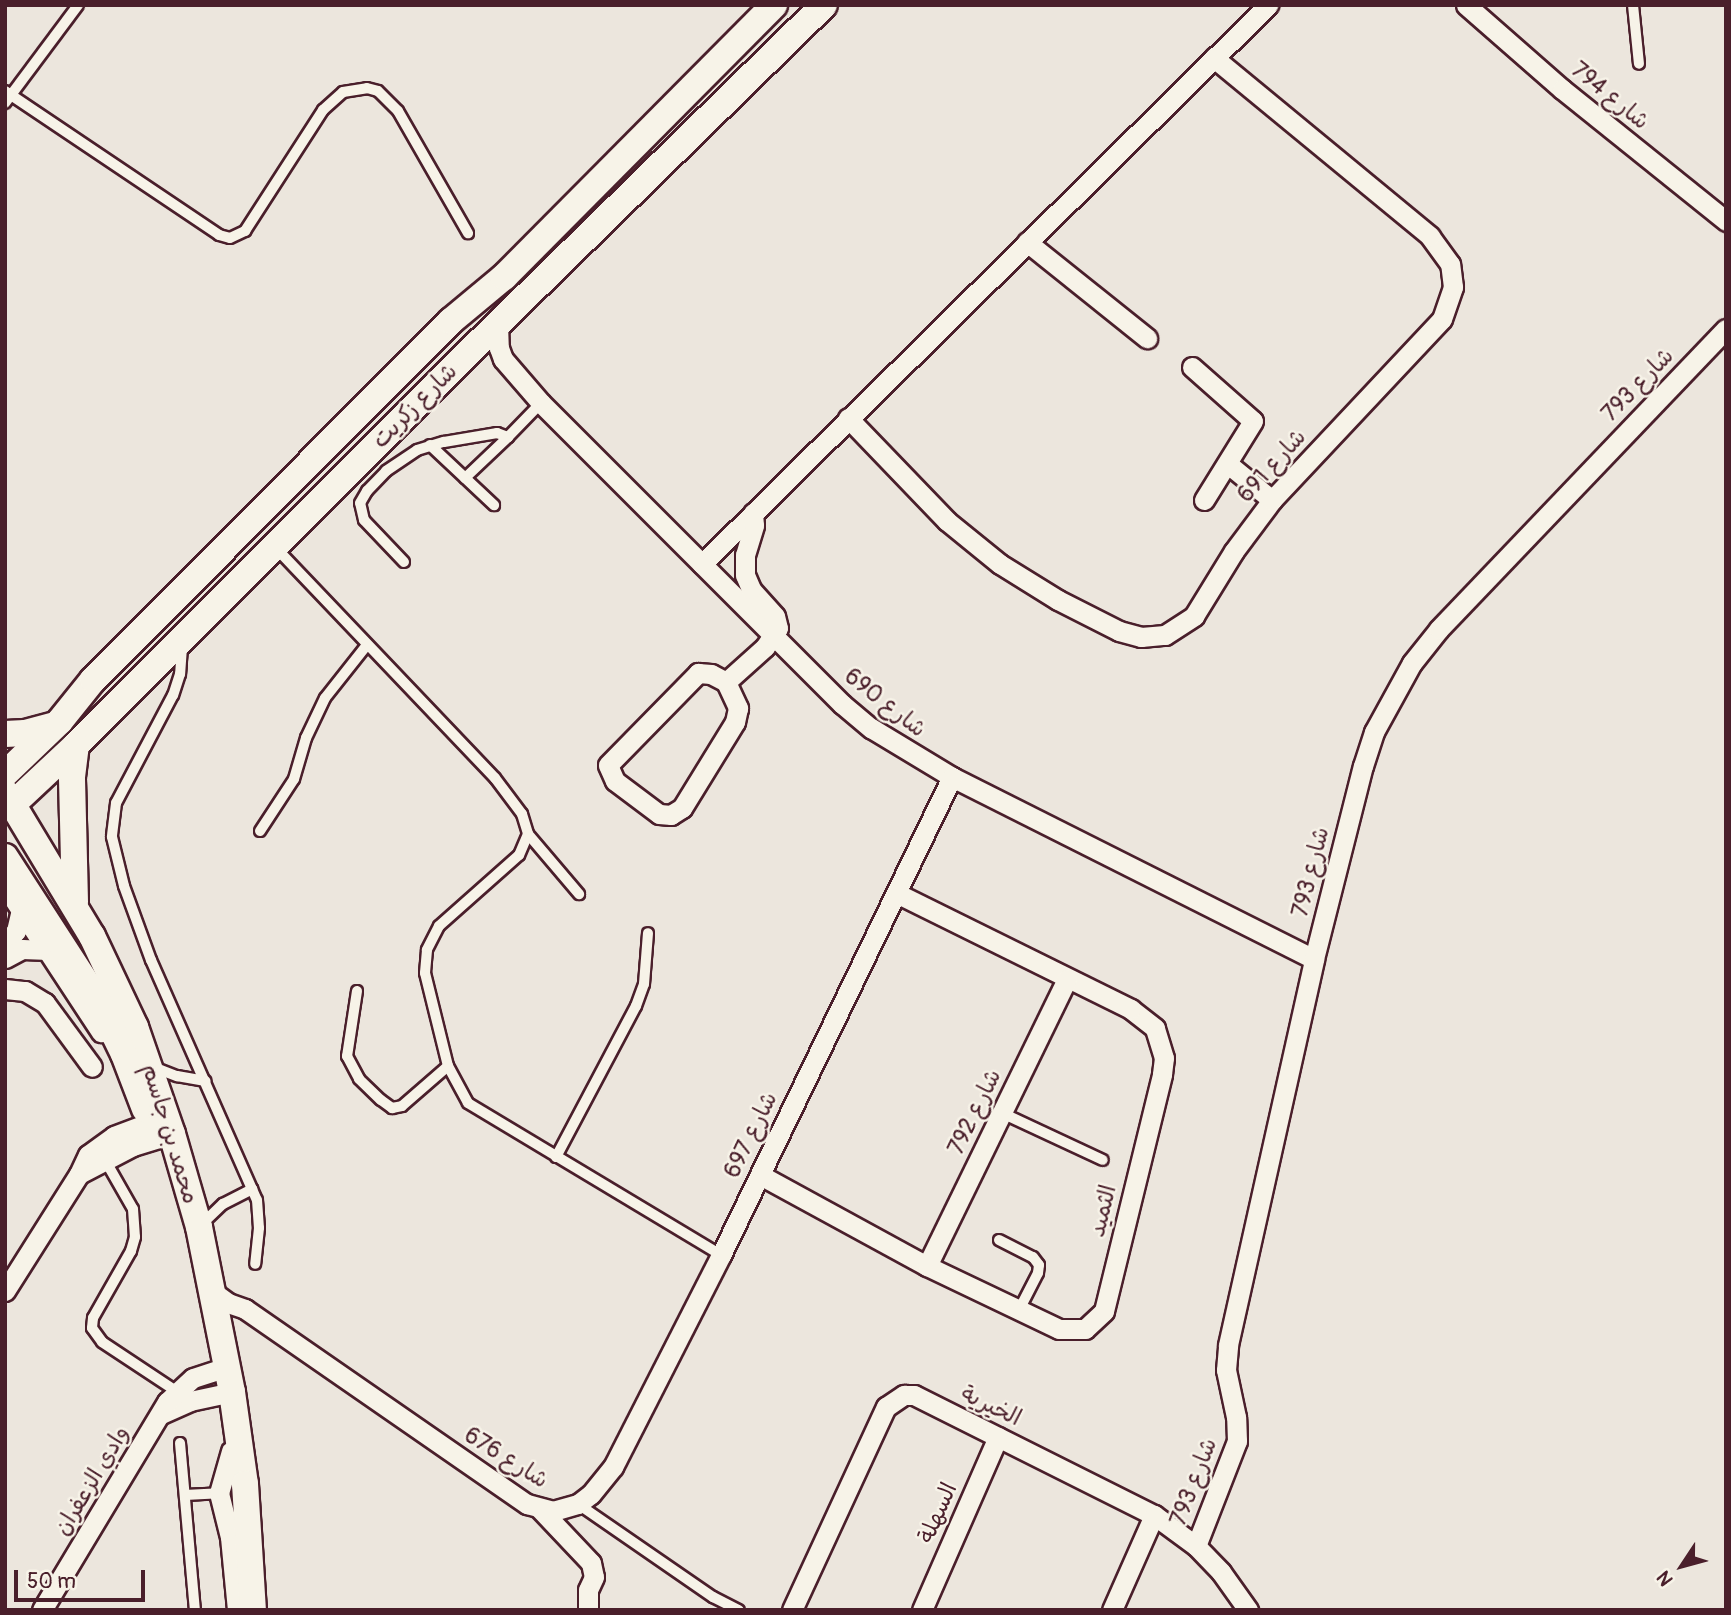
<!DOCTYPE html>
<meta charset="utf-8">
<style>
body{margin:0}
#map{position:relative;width:1731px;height:1615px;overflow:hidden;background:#ece6dd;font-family:Pangolin,"Playpen Sans Arabic",sans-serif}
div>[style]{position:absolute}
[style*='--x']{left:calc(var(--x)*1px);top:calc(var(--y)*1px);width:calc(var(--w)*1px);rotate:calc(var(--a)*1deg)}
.roads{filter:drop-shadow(2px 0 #4a1f2b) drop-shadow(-2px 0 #4a1f2b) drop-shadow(0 2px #4a1f2b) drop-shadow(0 -2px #4a1f2b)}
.lane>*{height:10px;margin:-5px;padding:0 5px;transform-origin:5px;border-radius:5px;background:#f7f3e8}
.street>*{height:19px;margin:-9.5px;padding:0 9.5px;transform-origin:9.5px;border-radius:9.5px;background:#f7f3e8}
.secondary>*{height:26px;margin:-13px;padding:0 13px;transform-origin:13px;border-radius:13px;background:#f7f3e8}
span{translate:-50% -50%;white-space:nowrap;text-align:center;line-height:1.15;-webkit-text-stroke:5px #f7f3e8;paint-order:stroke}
.street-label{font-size:23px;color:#4a1f2b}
.frame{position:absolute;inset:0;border:7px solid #4a1f2b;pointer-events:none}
.north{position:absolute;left:1647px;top:1531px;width:70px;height:70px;-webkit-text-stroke:5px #f7f3e8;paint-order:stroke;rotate:234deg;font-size:19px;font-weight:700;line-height:28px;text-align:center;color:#4a1f2b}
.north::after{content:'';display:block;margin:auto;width:24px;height:32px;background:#4a1f2b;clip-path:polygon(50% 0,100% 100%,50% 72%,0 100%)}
.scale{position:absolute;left:14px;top:1570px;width:131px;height:32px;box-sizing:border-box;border:4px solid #4a1f2b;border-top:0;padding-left:9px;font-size:21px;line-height:24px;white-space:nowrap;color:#4a1f2b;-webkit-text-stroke:5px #f7f3e8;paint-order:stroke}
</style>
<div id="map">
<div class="roads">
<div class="lane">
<i style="--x:1633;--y:5;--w:59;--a:84.2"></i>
<i style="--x:5;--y:91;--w:258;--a:33.9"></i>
<i style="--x:219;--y:235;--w:11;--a:15"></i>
<i style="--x:230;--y:238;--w:17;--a:-25"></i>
<i style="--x:245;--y:231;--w:144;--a:-57.2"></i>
<i style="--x:323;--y:110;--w:27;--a:-42"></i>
<i style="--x:343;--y:92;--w:24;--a:-9"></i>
<i style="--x:367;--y:88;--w:11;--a:15"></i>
<i style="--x:378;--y:91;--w:28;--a:45"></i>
<i style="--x:398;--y:111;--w:141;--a:60.2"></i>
<i style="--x:5;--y:103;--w:122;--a:-53.3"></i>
<i style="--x:430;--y:445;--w:88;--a:43.2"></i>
<i style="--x:465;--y:478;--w:59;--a:-43.6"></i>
<i style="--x:275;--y:547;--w:319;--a:46.4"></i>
<i style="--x:495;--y:778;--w:45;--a:53.1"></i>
<i style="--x:522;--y:814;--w:21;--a:73"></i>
<i style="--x:528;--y:834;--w:79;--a:49.6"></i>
<i style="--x:404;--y:562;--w:58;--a:-133.6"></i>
<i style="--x:364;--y:520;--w:17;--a:-103"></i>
<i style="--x:360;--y:503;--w:14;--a:-60"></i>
<i style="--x:367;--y:491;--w:28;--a:-46"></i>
<i style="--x:386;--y:471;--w:37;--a:-34"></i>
<i style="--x:417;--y:450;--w:28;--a:-17"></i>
<i style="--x:444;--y:442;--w:54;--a:-9.6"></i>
<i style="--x:497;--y:433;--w:12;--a:20"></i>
<i style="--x:508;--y:437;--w:47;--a:-45.9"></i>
<i style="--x:182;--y:647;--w:27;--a:94"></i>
<i style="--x:180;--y:674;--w:22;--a:108"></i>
<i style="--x:173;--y:695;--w:122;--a:117.8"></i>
<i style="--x:116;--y:803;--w:34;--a:97"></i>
<i style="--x:112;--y:837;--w:50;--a:76.2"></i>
<i style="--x:124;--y:886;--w:79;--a:70"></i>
<i style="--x:151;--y:960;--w:262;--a:66.2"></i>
<i style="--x:257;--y:1200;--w:28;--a:86"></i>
<i style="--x:259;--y:1228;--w:36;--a:96"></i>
<i style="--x:260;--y:831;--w:62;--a:-56.8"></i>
<i style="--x:294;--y:779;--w:43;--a:-73.7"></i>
<i style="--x:306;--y:738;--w:44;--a:-64.6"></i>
<i style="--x:325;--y:698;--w:68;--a:-51.6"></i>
<i style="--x:528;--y:834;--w:23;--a:113"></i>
<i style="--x:519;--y:855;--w:107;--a:138.4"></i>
<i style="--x:439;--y:926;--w:27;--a:117"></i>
<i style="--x:427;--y:950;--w:23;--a:95"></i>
<i style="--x:425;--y:973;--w:96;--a:76.1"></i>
<i style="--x:448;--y:1066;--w:42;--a:61.6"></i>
<i style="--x:468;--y:1103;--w:295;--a:31"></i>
<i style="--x:357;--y:991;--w:66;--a:98.7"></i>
<i style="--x:347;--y:1056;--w:26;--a:62"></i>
<i style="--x:359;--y:1079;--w:30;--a:44"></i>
<i style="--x:381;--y:1100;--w:14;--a:36"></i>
<i style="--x:392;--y:1108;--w:10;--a:-11"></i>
<i style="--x:402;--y:1106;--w:61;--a:-41"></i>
<i style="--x:153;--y:1067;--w:26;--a:21"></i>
<i style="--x:177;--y:1076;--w:29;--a:10"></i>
<i style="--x:1002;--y:1113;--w:111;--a:25"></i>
<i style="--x:556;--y:1157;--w:171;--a:-62.1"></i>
<i style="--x:636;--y:1006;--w:23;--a:-70"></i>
<i style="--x:644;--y:984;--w:51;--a:-85.5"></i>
<i style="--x:105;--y:1160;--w:56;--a:60.3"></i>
<i style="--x:133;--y:1209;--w:28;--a:86"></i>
<i style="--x:135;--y:1237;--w:15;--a:106"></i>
<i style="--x:131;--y:1251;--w:77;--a:119.6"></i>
<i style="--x:93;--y:1318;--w:10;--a:96"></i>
<i style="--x:92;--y:1328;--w:17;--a:54"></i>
<i style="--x:102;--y:1342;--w:89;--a:33.5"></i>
<i style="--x:202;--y:1224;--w:29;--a:-44"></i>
<i style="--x:223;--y:1204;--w:33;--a:-27"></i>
<i style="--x:999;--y:1240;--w:38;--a:27"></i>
<i style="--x:1033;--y:1257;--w:10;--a:53"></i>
<i style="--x:1039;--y:1265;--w:8;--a:97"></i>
<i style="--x:1038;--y:1273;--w:42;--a:117.2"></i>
<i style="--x:180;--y:1443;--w:168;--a:84.9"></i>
<i style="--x:185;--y:1495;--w:34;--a:-3"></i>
<i style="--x:578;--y:1504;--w:164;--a:34.6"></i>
<i style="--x:713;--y:1597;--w:29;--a:27"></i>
</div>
<div class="street">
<i style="--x:1466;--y:5;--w:128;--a:41.2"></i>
<i style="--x:1562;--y:89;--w:211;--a:38.8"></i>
<i style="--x:1027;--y:242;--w:154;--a:38.7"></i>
<i style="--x:498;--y:324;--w:24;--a:88"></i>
<i style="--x:499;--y:348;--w:12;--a:70"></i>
<i style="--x:503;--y:359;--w:58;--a:49.2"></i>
<i style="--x:541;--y:403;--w:426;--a:45"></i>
<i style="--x:842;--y:704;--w:38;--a:40"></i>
<i style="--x:871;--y:728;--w:95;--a:31.2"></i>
<i style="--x:952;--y:777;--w:405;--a:26.7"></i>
<i style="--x:1192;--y:367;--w:81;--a:41.5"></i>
<i style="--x:1253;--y:421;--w:93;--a:121.8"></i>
<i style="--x:848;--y:418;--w:143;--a:46.1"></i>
<i style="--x:947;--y:521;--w:68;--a:39.1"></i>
<i style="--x:1000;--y:564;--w:68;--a:31.8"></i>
<i style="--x:1058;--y:600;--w:68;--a:26.9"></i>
<i style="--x:1119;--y:631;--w:23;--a:15"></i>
<i style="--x:1141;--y:637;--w:24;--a:-5"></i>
<i style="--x:1165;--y:635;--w:35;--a:-33"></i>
<i style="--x:1194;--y:616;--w:76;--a:-58.4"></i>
<i style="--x:1234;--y:551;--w:64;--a:-53.3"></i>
<i style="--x:1272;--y:500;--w:248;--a:-46.8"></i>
<i style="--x:1442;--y:319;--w:34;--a:-71"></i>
<i style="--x:1453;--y:287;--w:23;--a:-97"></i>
<i style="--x:1450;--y:264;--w:34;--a:-126"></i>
<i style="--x:1430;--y:236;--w:280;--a:-140.5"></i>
<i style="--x:1228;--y:464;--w:57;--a:39.3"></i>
<i style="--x:702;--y:564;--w:796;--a:-44.64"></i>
<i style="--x:698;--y:673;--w:13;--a:4"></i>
<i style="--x:711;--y:674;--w:17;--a:28"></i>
<i style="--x:726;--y:682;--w:29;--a:65"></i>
<i style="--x:738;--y:708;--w:14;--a:102"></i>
<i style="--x:735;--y:722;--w:101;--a:121.6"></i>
<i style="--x:682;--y:808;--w:13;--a:148"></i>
<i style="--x:671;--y:815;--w:12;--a:-175"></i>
<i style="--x:659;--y:814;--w:55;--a:-143.1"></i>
<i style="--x:615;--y:781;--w:17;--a:-114"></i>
<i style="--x:608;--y:765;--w:129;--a:-45.6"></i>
<i style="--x:726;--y:682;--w:52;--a:-41.9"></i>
<i style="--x:765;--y:647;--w:23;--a:-56"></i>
<i style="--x:778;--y:628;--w:12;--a:-104"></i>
<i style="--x:775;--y:616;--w:36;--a:-132"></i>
<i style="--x:751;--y:589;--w:15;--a:-113"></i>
<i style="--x:745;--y:575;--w:20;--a:-90"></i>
<i style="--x:745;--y:555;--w:31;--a:-73"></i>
<i style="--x:754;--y:525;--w:12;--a:-95"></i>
<i style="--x:5;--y:886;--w:175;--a:56.7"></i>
<i style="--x:5;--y:944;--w:17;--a:-50"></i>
<i style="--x:16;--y:931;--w:23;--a:-77"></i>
<i style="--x:5;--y:958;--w:19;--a:-28"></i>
<i style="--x:22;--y:949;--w:27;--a:2"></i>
<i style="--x:5;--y:989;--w:20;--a:6"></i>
<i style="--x:25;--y:991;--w:23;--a:31"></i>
<i style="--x:45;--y:1003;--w:79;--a:53.7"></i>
<i style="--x:79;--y:1174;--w:61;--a:-27.4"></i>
<i style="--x:133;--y:1146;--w:41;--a:-17.1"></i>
<i style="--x:760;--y:1175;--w:190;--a:28.6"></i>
<i style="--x:927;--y:1266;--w:146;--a:25.5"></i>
<i style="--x:1059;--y:1329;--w:26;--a:0"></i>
<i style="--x:1085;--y:1329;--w:26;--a:-43"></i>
<i style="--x:1104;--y:1311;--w:244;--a:-76.2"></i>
<i style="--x:1162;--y:1074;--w:16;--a:-83"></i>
<i style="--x:1164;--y:1058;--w:31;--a:-107"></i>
<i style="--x:1155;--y:1028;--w:31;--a:-142"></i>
<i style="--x:1131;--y:1009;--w:262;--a:-153.7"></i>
<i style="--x:927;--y:1266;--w:319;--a:-64"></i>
<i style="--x:5;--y:1291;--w:138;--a:-57.7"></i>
<i style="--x:79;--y:1174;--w:21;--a:-65"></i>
<i style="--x:88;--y:1155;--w:32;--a:-36"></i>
<i style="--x:114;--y:1136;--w:57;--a:-20.7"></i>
<i style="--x:213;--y:1292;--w:19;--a:36"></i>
<i style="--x:228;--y:1303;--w:18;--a:19"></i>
<i style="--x:245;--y:1309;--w:343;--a:34.7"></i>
<i style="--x:527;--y:1504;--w:27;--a:15"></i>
<i style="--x:553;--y:1511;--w:26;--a:-16"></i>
<i style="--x:578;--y:1504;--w:16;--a:-38"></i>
<i style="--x:591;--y:1494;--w:35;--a:-51"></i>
<i style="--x:613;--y:1467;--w:238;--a:-63"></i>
<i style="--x:721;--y:1255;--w:531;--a:-64.21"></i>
<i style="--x:161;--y:1414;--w:32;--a:-24"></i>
<i style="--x:190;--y:1401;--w:43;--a:-12.1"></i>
<i style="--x:231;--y:1451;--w:44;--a:105.9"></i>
<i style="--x:219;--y:1493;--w:45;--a:76"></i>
<i style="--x:230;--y:1537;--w:73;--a:84.5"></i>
<i style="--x:540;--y:1509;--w:74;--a:46.6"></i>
<i style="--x:591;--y:1563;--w:14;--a:78"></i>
<i style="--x:594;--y:1577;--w:14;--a:115"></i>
<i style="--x:588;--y:1590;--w:20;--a:90"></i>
<i style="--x:1196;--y:1546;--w:113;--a:-68.7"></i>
<i style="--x:1237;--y:1441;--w:24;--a:-92"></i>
<i style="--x:1236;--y:1417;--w:48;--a:-102"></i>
<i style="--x:1226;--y:1370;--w:25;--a:-85"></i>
<i style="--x:1228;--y:1345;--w:395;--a:-77.4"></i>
<i style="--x:1314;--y:959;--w:199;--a:-75.8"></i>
<i style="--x:1363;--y:766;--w:36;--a:-72"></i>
<i style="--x:1374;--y:732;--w:79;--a:-61.2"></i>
<i style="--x:1412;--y:663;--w:43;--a:-51.5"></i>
<i style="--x:1439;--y:629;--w:415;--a:-46.3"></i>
<i style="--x:42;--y:1610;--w:243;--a:-59"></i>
<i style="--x:167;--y:1402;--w:35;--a:-43"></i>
<i style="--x:193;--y:1378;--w:36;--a:-18"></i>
<i style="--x:792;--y:1610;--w:224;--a:-65.2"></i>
<i style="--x:886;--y:1407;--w:22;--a:-34"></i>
<i style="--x:904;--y:1395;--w:10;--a:0"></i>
<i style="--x:914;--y:1395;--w:268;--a:26.6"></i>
<i style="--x:1154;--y:1515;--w:52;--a:36.4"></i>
<i style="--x:1196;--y:1546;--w:36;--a:46"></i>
<i style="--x:1221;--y:1572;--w:47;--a:54.6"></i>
<i style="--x:922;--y:1610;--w:189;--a:-66.3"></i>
<i style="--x:1112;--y:1610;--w:104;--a:-66.1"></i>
</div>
<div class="secondary">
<i style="--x:5;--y:734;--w:20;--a:-3"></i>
<i style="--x:25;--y:733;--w:30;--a:-15"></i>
<i style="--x:5;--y:774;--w:76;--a:-43.9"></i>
<i style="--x:60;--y:721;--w:53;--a:-51.2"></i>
<i style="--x:93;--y:680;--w:507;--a:-45.08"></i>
<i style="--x:451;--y:321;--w:69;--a:-39.7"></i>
<i style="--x:504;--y:277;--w:383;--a:-45.2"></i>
<i style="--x:5;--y:792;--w:168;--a:58.9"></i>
<i style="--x:92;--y:936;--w:101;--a:64.7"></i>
<i style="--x:135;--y:1027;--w:113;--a:70.9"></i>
<i style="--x:172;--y:1134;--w:97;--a:73.8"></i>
<i style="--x:199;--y:1227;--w:168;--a:78.7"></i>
<i style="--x:232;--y:1392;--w:93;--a:82"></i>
<i style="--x:245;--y:1484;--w:126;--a:86.4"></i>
<i style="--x:5;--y:804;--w:8;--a:0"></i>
<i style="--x:13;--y:804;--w:86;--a:-43.1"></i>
<i style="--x:76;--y:745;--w:549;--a:-45"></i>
<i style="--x:464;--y:357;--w:503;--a:-44.36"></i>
<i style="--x:5;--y:857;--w:171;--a:57.1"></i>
<i style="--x:98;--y:1001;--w:59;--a:63.9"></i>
<i style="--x:124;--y:1054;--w:59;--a:69.1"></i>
<i style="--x:75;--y:902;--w:125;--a:-91.4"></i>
<i style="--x:72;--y:777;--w:32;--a:-83"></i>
</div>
</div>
<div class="street-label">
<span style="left:1610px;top:96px;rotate:39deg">شارع 794</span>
<span style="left:1638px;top:385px;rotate:-46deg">شارع 793</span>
<span style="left:415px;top:406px;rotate:-45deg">شارع زكريت</span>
<span style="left:1272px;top:466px;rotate:-48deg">شارع 691</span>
<span style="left:885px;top:703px;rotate:38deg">شارع 690</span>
<span style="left:1311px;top:872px;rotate:-76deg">شارع 793</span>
<span style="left:975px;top:1112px;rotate:-64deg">شارع 792</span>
<span style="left:170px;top:1134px;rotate:73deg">محمد بن جاسم</span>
<span style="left:751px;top:1135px;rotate:-64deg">شارع 697</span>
<span style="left:1103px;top:1211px;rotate:-76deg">الثميد</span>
<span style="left:991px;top:1406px;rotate:26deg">الخيرية</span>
<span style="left:506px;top:1458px;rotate:32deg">شارع 676</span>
<span style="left:92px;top:1481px;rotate:-59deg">وادي الزعفران</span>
<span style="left:1194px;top:1482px;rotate:-69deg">شارع 793</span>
<span style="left:938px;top:1513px;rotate:-66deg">السهلة</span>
</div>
<div class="frame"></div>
<div class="north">N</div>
<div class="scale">50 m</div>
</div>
